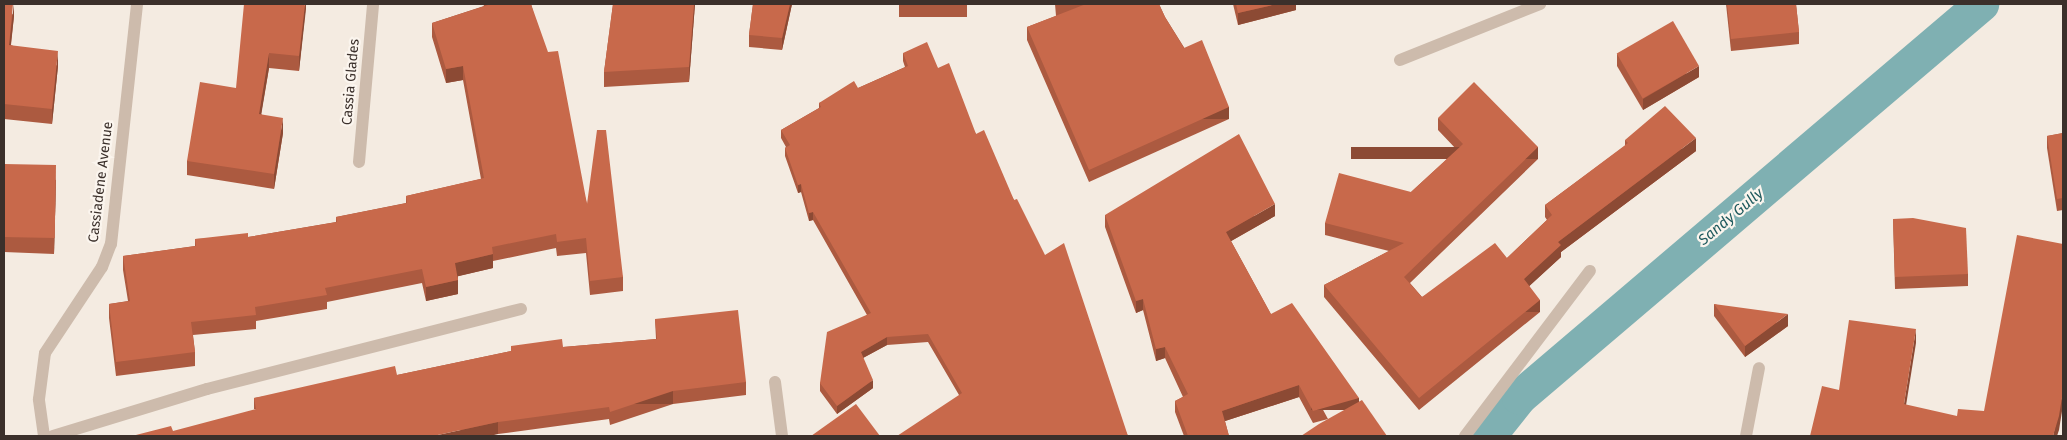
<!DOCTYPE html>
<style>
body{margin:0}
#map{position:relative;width:2067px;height:440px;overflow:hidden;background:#f4ebe1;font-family:"Fira Sans",sans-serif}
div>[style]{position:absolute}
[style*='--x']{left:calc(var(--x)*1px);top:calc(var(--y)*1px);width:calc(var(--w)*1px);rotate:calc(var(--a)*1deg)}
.canal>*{height:35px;margin:-17.5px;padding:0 17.5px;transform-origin:17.5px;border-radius:17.5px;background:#7fb0b2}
.minor>*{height:12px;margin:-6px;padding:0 6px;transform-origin:6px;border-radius:6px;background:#cdbbac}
.wall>*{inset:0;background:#ac5a40;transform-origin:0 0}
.shaded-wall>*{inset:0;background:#8c4a34;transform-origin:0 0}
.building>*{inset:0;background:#c8694b;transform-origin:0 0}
span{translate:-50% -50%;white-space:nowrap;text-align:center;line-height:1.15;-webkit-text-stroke:4.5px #fbf5ee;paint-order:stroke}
.street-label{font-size:14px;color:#3b302b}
.water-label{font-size:15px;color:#1f5a5e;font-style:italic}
.frame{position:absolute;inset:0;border:5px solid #3b302b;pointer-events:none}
</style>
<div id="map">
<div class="canal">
<i style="--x:1488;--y:436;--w:50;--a:-51.5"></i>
<i style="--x:1519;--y:397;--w:607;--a:-40.39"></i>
</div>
<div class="minor">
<i style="--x:1400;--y:60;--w:151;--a:-21.8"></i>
<i style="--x:359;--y:162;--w:159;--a:-84.9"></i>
<i style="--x:775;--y:382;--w:54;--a:82.6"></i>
<i style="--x:44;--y:436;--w:37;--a:-98"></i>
<i style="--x:39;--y:399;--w:46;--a:-82.6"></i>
<i style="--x:45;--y:353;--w:103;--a:-56.5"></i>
<i style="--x:102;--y:267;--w:25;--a:-69"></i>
<i style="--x:111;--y:244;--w:241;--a:-83.8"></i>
<i style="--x:53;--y:436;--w:161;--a:-17"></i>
<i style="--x:207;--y:389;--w:324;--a:-14.3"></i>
<i style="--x:1465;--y:436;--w:207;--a:-52.9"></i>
<i style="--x:1746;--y:436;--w:69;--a:-79.2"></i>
</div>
<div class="wall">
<i style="clip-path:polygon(4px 4px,14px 16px,11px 45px,58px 66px,52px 124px,4px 119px)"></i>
<i style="clip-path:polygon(306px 4px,299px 71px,269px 68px,261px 114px,283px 133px,274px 189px,187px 175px,187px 161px)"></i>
<i style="clip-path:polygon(483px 4px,531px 4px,587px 204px,623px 277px,623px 291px,590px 295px,586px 253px,557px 256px,556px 248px,493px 261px,493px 268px,458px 276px,458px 294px,426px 301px,422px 283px,327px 302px,327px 309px,256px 321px,256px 329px,193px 335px,195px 352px,195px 366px,116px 376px,109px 318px,109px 304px,128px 301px,123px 270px,123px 256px,195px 246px,195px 239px,248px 237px,336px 222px,336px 217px,406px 203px,406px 196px,481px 179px,463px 80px,446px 83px,432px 37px,432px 23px,484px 6px)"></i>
<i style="clip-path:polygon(613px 4px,695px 4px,689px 82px,604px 87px,604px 72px)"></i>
<i style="clip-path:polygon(753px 4px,792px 4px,782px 50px,749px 47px,749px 35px)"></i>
<i style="left:899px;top:4px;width:68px;height:13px"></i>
<i style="clip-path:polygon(1055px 4px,1159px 4px,1165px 17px,1229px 119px,1089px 182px,1027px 40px,1027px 27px,1056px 16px)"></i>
<i style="clip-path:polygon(1233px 4px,1296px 4px,1296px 10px,1238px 25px)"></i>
<i style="clip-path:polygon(1726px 4px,1796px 4px,1799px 32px,1799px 44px,1731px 51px)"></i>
<i style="clip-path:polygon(903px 53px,938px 68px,1014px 200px,1128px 436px,959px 395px,928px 342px,887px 345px,863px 358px,873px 388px,837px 414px,820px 391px,820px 383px,867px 315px,813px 220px,809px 221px,801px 192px,798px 193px,785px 156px,785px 148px,786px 147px,781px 138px,781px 130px,819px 108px,819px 103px,858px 88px,905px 67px,903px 61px)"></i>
<i style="clip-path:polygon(1617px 54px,1699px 77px,1643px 110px,1617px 66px)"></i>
<i style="clip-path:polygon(1438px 118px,1538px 159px,1410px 283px,1422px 297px,1507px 258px,1547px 220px,1545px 217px,1545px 205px,1625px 146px,1625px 140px,1696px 151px,1561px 252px,1561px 257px,1529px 286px,1540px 312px,1419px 410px,1324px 297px,1324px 285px,1389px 251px,1325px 235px,1325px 223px,1411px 192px,1457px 150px,1438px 130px)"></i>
<i style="clip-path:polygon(2063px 133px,2063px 210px,2057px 211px,2047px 148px,2047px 136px)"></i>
<i style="clip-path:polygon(4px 164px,56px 180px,54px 254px,4px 252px)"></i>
<i style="clip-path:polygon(1105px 215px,1275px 216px,1231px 241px,1328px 419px,1313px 423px,1299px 397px,1225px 421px,1229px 436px,1184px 436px,1175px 412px,1175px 401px,1183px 397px,1165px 358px,1156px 361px,1143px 310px,1136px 313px,1105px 227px)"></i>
<i style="clip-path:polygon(1893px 219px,1968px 274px,1968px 286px,1895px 289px)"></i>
<i style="clip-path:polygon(1714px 304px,1788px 326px,1745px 357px,1714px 316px)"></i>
<i style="clip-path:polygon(655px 319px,746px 382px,746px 395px,673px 404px,610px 425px,609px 419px,498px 434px,254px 409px,254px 398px,397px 375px,511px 351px,511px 346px,563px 347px,656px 339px)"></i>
</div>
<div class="shaded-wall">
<i style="clip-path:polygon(14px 4px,14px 16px,9px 60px,9px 45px)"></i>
<i style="clip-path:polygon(305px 4px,306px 4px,306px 9px,299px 71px,299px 56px)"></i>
<i style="clip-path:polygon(694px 4px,695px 4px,689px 82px,689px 67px)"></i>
<i style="clip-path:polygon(790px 4px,792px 4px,782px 50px,782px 38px)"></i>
<i style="clip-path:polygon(1277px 4px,1296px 4px,1296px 10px,1238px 25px,1238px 13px)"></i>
<i style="clip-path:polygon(58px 51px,58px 66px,52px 124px,52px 109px)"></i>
<i style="clip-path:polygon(269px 53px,269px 68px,259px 128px,259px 114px)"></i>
<i style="clip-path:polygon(463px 66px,463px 80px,446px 83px,446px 69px)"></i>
<i style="clip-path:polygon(1699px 66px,1699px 77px,1643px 110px,1643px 99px)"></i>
<i style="left:1229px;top:107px;width:12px;height:154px;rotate:90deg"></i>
<i style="clip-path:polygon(283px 118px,283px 133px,274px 189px,274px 174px)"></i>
<i style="clip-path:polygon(1696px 138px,1696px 151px,1561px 252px,1561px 257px,1524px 291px,1524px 279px,1558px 242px)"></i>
<i style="left:1538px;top:147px;width:12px;height:187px;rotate:90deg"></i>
<i style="clip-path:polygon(56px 165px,56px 180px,54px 254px,54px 239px)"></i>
<i style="clip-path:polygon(801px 184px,801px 192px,798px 193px,798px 185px)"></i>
<i style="clip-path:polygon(1275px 204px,1275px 216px,1226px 244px,1226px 232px)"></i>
<i style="clip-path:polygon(813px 212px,813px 220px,809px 221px,809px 213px)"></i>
<i style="clip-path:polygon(493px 254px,493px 268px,455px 277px,455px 263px)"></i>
<i style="clip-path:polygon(458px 280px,458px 294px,426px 301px,426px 287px)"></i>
<i style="clip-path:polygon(1143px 299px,1143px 310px,1136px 313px,1136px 301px)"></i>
<i style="left:1540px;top:300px;width:12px;height:156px;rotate:90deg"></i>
<i style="clip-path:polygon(1788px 314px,1788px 326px,1745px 357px,1745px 346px)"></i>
<i style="clip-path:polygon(1916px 329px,1916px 343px,1904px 418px,1904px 404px)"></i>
<i style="clip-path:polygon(887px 337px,887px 345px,861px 359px,861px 352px)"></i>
<i style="clip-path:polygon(1165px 347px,1165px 358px,1156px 361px,1156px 349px)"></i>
<i style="clip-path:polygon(873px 380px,873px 388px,837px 414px,837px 406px)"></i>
<i style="clip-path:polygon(1299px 385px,1299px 397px,1222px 422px,1222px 411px)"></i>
<i style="left:673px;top:391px;width:13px;height:66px;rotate:90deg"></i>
<i style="clip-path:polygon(2063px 391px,2063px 405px,2059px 430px,2057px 436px,2053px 436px)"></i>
<i style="left:1359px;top:398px;width:12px;height:48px;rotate:90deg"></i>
<i style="clip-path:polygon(498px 422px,498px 434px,490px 436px,433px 436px)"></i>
</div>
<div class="building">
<i style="clip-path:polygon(4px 4px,13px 4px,9px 45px,58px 51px,52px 109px,4px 104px)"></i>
<i style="clip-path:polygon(244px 4px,305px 4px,299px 56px,269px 53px,259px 114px,283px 118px,274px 174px,187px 161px,200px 82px,236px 88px)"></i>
<i style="clip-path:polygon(487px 4px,531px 4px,548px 52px,558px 51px,587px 204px,597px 130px,606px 130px,623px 277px,590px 281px,586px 238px,557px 242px,556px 234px,492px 247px,493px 254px,455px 263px,458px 280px,426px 287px,422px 269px,325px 288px,327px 295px,255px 307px,256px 315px,191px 322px,195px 352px,116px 362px,109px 304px,130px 301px,123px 256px,196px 246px,195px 239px,248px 233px,248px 237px,337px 222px,336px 217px,407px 203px,406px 196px,484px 178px,463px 66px,446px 69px,432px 23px,488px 5px)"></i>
<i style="clip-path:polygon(613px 4px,694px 4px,689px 67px,604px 72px)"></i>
<i style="clip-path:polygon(753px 4px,790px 4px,782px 38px,749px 35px)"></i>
<i style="clip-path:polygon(1086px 4px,1159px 4px,1165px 17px,1184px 48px,1202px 40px,1229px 107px,1089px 170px,1027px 27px)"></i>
<i style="clip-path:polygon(1236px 4px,1277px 4px,1238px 13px)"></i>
<i style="clip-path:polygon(1727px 4px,1796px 4px,1799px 32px,1731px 39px)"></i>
<i style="left:1673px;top:21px;width:52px;height:65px;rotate:60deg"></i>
<i style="clip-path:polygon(927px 42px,938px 68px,949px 63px,976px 134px,984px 130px,1014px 200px,1017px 199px,1045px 255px,1064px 243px,1128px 436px,897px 436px,962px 393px,928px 334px,887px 337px,861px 352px,873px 380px,837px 406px,820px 383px,827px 332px,871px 313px,813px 212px,809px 213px,801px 184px,798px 185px,785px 148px,790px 145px,781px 130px,821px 107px,819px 103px,854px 81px,858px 88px,908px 66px,903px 53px)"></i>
<i style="clip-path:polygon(1474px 82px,1538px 147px,1404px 277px,1422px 297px,1495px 243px,1507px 258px,1552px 215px,1545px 205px,1628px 143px,1625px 140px,1665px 106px,1696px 138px,1558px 242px,1561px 245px,1524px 279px,1540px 300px,1419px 398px,1324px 285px,1404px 243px,1325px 223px,1339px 173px,1411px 192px,1463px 144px,1438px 118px)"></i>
<i style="clip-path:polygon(2063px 133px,2063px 198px,2057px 199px,2047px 136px)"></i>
<i style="clip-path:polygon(1239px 134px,1275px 204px,1226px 232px,1271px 314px,1292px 303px,1359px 398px,1313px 411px,1299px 385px,1222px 411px,1229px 436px,1188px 436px,1175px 401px,1188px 394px,1165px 347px,1156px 349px,1143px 299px,1136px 301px,1105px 215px)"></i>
<i style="left:4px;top:164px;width:52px;height:73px;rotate:1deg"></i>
<i style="clip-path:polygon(1913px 218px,1966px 228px,1968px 274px,1895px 277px,1893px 219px)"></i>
<i style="clip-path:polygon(2017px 235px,2063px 244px,2063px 391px,2059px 416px,2053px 436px,1810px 436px,1822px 386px,1839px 390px,1849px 320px,1916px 329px,1904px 404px,1957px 416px,1958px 409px,1984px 411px)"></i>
<i style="clip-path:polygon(1714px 304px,1788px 314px,1745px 346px)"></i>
<i style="clip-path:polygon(738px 310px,746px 382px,673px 391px,610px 412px,609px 407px,498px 422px,433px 436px,132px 436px,171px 426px,173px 431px,256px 409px,254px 398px,395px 366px,397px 375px,511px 351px,511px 346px,562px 339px,563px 347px,657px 339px,655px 319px)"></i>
<i style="clip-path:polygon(1362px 400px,1387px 436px,1301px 436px,1319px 424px)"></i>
<i style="clip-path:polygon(856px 404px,880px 436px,811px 436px)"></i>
</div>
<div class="street-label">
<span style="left:351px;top:82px;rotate:-85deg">Cassia Glades</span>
<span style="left:101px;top:182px;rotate:-83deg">Cassiadene Avenue</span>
</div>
<div class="water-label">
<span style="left:1731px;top:217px;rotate:-40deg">Sandy Gully</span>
</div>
<div class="frame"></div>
</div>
